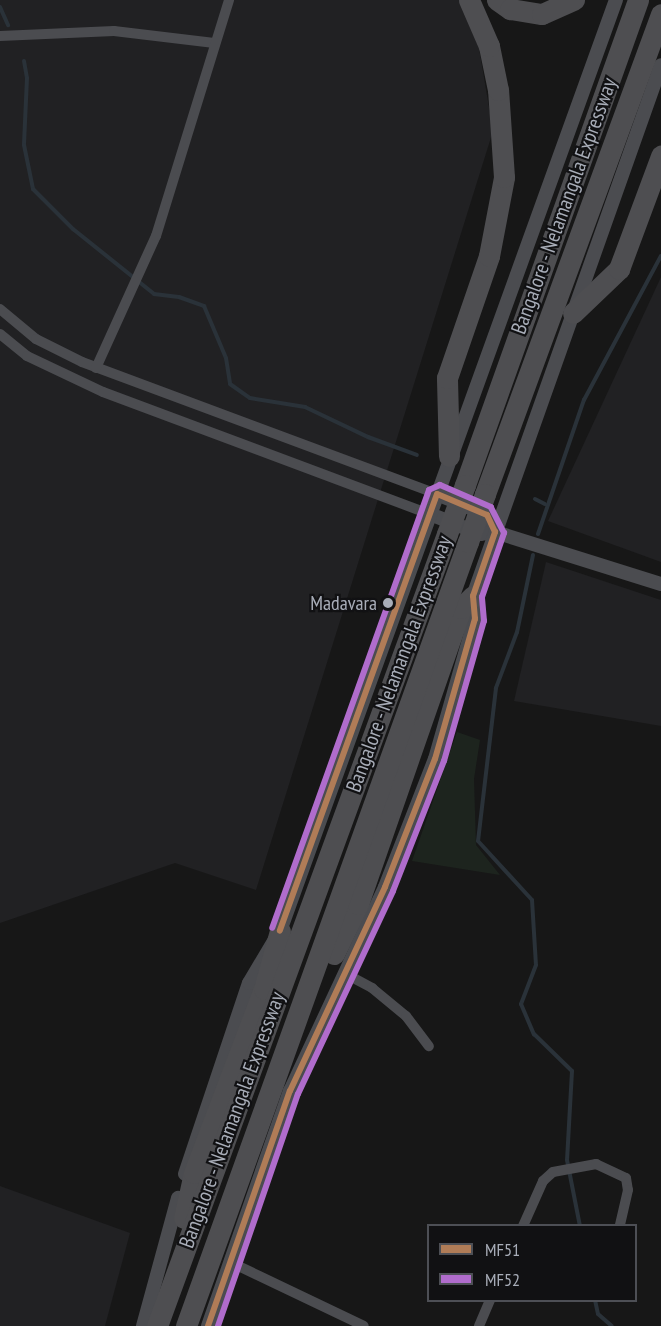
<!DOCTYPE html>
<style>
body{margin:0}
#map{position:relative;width:661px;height:1326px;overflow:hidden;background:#171717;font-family:"PT Sans Narrow",sans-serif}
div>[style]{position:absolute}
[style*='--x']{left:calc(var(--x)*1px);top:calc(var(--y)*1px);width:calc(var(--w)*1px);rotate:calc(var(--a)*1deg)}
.built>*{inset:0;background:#212123}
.green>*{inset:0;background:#1d241e}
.stream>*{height:4px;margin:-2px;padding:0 2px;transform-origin:2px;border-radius:2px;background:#2a3239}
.minor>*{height:10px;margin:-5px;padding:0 5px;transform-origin:5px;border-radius:5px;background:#4b4c50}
.tertiary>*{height:14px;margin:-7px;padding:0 7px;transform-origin:7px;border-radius:7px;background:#4b4c50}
.motorway>*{height:21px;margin:-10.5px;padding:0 10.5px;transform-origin:10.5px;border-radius:10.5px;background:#4e4e51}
.motorway-bridge>*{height:21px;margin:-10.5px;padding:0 10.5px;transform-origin:10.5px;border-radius:10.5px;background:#4e4e51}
.bus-1>*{height:6px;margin:-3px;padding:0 3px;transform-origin:3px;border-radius:3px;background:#b07c57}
.bus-2>*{height:6px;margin:-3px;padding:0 3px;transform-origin:3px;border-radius:3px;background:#b06ccc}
.dots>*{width:16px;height:16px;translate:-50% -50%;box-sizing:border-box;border:3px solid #111113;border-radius:50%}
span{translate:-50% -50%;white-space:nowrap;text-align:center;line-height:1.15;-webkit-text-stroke:4.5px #111113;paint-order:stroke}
.bus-label{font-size:20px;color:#a8adb8}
.right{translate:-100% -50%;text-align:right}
.street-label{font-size:21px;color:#a8adb8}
.legend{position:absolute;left:427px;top:1224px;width:210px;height:78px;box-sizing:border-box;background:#111113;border:2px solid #4d4f55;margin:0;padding:8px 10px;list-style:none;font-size:18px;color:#a8adb8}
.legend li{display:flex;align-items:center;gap:12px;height:30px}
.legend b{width:30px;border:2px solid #4d4f55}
</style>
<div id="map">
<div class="built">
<i style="clip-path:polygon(0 0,459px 0,479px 48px,493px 131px,256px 890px,175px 863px,0 923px)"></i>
<i style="clip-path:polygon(661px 277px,661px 562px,548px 521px)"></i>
<i style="clip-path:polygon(546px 562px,661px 600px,661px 726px,514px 701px)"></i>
<i style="clip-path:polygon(0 1186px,130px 1233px,105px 1326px,0 1326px)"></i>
</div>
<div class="green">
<i style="clip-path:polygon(457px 732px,480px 740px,474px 779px,476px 845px,500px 875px,412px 861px)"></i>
</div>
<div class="stream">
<i style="--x:0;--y:7;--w:20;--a:66"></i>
<i style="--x:24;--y:61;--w:17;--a:80"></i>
<i style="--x:27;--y:78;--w:67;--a:92.6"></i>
<i style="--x:24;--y:145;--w:45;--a:78.4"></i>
<i style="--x:33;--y:189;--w:57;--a:45"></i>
<i style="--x:73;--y:229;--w:104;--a:38.7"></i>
<i style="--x:154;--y:294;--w:25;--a:7"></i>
<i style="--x:179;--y:297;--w:27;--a:20"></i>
<i style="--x:204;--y:306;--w:56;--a:67.1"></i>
<i style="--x:226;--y:358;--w:26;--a:81"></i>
<i style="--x:230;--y:384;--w:24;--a:35"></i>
<i style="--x:250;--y:398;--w:56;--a:9.3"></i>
<i style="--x:305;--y:407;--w:70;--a:25.5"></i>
<i style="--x:368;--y:437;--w:52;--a:20.2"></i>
<i style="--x:535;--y:499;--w:11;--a:27"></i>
<i style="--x:538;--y:534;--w:142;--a:-71.1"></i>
<i style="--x:584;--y:400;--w:163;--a:-61.9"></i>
<i style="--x:533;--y:555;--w:79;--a:101.7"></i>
<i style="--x:517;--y:632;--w:60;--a:110.6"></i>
<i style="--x:496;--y:688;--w:154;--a:96.7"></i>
<i style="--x:478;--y:841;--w:80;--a:47.5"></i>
<i style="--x:532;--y:900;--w:65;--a:86.5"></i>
<i style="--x:536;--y:965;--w:42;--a:111"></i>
<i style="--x:521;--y:1004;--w:33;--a:67"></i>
<i style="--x:534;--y:1034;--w:53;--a:44.2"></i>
<i style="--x:572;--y:1071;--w:89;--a:93.2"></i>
<i style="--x:567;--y:1160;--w:67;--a:78.9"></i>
<i style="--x:595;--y:1300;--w:14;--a:78"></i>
<i style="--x:598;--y:1314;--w:18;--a:41"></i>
</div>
<div class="minor">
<i style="--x:0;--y:36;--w:114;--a:-2.5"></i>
<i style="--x:114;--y:31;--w:101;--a:6.8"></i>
<i style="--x:0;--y:309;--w:47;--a:39.8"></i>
<i style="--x:36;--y:339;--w:51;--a:26.6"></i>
<i style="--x:82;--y:362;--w:379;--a:20.4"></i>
<i style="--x:0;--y:334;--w:35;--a:39"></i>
<i style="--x:27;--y:356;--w:84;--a:25.3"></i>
<i style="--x:103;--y:392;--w:349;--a:20.5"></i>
<i style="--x:96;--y:368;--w:145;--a:-65.6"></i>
<i style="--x:156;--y:236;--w:247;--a:-72.8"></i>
<i style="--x:346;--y:974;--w:30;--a:28"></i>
<i style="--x:372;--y:988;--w:44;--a:39.5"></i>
<i style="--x:406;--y:1016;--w:38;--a:53"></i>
<i style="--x:523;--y:1226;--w:49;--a:-66"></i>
<i style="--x:543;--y:1181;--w:13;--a:-42"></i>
<i style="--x:553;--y:1172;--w:44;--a:-10.5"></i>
<i style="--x:596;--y:1164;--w:33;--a:25"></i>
<i style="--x:626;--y:1178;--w:12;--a:81"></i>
<i style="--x:628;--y:1190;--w:37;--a:103"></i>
<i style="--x:230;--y:1262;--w:148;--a:25.5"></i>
<i style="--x:479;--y:1326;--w:28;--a:-67"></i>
</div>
<div class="tertiary">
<i style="--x:437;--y:494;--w:54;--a:22.8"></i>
<i style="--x:487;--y:515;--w:19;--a:65"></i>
<i style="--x:430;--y:514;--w:54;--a:21.8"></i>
<i style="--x:480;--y:534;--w:15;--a:-8"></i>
<i style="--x:495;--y:532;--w:174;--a:17.4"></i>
<i style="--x:185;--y:1174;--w:201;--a:-71.5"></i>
<i style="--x:249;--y:983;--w:61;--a:-59.2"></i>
<i style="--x:280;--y:931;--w:990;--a:-70.16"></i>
<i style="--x:143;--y:1326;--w:133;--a:-74.7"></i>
<i style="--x:208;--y:1326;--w:249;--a:-70.8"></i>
<i style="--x:290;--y:1091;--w:225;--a:-65"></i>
<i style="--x:385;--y:887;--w:137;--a:-68.7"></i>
<i style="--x:435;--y:759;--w:146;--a:-74.1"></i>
<i style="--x:475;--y:619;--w:23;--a:-95"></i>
<i style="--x:473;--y:596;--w:563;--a:-70.5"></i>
</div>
<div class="motorway">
<i style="--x:497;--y:0;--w:16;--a:35"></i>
<i style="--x:510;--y:9;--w:32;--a:9"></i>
<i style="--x:542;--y:14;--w:35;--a:-24"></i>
<i style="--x:573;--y:313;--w:64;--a:-43.7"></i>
<i style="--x:619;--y:269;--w:121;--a:-69.6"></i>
<i style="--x:449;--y:456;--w:78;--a:-91.5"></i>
<i style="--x:447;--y:378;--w:129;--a:-71"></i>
<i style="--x:489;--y:256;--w:80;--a:-79.2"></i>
<i style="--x:504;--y:177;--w:87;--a:-93.9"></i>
<i style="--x:498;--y:90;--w:45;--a:-101.6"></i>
<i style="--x:489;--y:46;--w:50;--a:-113.5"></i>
<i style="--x:465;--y:485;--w:515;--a:-70.37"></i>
<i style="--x:485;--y:494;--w:511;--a:-69.86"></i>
<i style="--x:334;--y:954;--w:55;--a:-64.4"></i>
<i style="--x:358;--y:904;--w:313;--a:-70.8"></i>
<i style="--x:461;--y:608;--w:17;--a:-45"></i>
<i style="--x:184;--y:1218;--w:46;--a:-77.5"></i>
<i style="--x:194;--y:1173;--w:197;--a:-69.2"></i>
<i style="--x:264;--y:989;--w:60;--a:-74.6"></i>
<i style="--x:157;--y:1326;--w:843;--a:-69.89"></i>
<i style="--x:186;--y:1326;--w:833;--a:-70.22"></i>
</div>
<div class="motorway-bridge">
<i style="--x:447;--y:534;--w:52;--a:-69.8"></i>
<i style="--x:468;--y:542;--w:51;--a:-70.5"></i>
</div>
<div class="bus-1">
<i style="--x:208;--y:1326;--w:249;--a:-70.8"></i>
<i style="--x:290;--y:1091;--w:225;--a:-65"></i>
<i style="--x:385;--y:887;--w:137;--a:-68.7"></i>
<i style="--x:435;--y:759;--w:146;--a:-74.1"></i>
<i style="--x:475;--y:619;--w:23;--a:-95"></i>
<i style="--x:473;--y:596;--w:68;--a:-71"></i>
<i style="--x:495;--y:532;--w:19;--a:-115"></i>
<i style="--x:487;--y:515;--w:54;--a:-157.2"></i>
<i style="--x:437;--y:494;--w:464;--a:109.8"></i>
</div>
<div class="bus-2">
<i style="--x:218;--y:1326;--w:245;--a:-71"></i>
<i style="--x:298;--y:1094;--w:224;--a:-64.9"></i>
<i style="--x:393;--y:891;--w:140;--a:-68.6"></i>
<i style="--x:444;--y:761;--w:146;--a:-74.1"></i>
<i style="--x:484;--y:621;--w:24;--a:-95"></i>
<i style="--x:482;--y:597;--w:68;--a:-71"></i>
<i style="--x:504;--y:533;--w:29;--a:-117"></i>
<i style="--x:491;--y:507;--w:56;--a:-156.7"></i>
<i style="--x:440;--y:485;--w:12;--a:156"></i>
<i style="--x:429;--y:490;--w:465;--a:109.7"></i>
</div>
<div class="dots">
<i style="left:388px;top:603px;background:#a8adb8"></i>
</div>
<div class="bus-label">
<span class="right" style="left:377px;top:603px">Madavara</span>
</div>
<div class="street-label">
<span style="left:564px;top:206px;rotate:-70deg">Bangalore - Nelamangala Expressway</span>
<span style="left:399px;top:664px;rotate:-70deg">Bangalore - Nelamangala Expressway</span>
<span style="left:232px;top:1120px;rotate:-70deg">Bangalore - Nelamangala Expressway</span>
</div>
<ul class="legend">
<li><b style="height:8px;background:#b07c57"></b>MF51</li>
<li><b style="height:8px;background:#b06ccc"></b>MF52</li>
</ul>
</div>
